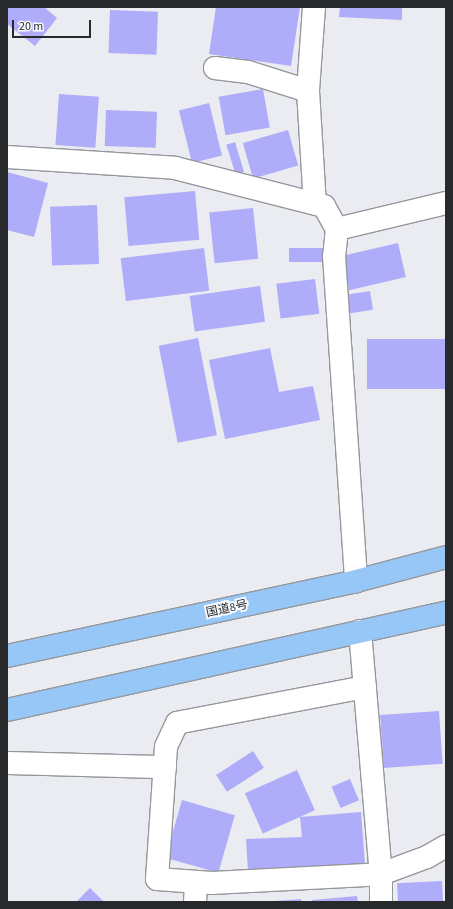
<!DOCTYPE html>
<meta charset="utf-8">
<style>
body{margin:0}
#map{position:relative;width:453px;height:909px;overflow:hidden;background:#eaecf1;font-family:"Source Sans 3","Noto Sans JP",sans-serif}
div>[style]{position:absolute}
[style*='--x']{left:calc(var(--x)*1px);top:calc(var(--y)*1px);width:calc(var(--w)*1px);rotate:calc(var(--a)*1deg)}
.building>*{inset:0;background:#afacf9;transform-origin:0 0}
.roads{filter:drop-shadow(1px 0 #95979c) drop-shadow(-1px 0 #95979c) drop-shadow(0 1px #95979c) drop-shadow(0 -1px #95979c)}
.street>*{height:22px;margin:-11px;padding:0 11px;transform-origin:11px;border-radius:11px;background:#fff}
.highway>*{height:22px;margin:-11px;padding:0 11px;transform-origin:11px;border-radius:11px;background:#97c7f6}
span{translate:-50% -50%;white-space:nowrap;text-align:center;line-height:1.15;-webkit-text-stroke:4px #f7f9ff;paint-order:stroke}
.street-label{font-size:12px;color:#28292b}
.frame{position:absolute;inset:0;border:8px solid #28292b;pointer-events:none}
.scale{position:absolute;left:12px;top:20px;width:79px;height:18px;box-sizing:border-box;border:2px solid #28292b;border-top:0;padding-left:5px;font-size:12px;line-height:14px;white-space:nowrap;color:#28292b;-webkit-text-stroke:3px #f7f9ff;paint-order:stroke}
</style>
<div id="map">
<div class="building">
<i style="clip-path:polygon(7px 7px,44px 7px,57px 18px,35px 46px,7px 24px)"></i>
<i style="clip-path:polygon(216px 7px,300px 7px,291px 66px,209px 54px)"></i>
<i style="clip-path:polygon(340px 7px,402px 7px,402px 20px,339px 17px)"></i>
<i style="left:110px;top:10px;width:48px;height:43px;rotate:2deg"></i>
<i style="left:263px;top:89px;width:39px;height:45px;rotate:80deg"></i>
<i style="left:59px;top:94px;width:40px;height:51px;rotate:4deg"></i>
<i style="left:209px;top:103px;width:54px;height:31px;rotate:76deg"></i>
<i style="left:106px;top:110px;width:51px;height:36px;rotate:2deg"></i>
<i style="left:288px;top:130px;width:37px;height:47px;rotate:74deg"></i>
<i style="left:235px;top:142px;width:31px;height:9px;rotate:73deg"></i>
<i style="clip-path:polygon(7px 172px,48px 183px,34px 237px,7px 230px)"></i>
<i style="left:195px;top:191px;width:49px;height:71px;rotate:85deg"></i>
<i style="left:97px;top:205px;width:59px;height:47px;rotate:88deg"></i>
<i style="left:253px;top:208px;width:51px;height:44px;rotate:84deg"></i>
<i style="left:398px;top:243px;width:35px;height:58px;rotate:77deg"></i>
<i style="left:204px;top:248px;width:43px;height:84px;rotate:83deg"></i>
<i style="left:324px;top:248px;width:14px;height:35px;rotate:90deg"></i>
<i style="left:315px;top:279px;width:35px;height:39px;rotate:83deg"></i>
<i style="left:260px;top:286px;width:36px;height:71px;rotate:82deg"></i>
<i style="left:370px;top:291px;width:19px;height:26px;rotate:81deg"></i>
<i style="left:198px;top:338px;width:99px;height:40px;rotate:79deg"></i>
<i style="left:446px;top:339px;width:50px;height:79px;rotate:90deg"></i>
<i style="clip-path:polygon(270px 348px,279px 392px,313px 386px,320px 420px,225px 439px,209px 360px)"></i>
<i style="left:439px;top:711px;width:53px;height:59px;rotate:86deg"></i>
<i style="left:253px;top:751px;width:20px;height:44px;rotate:57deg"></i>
<i style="left:297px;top:770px;width:44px;height:57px;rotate:66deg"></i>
<i style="left:350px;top:779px;width:23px;height:20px;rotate:67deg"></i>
<i style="left:182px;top:800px;width:55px;height:60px;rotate:16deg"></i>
<i style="clip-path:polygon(361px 812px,365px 865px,248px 872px,246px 839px,302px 837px,300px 817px)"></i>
<i style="left:442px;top:881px;width:21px;height:45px;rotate:87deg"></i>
<i style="clip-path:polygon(90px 888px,104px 902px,76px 902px)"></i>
<i style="clip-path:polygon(357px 896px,358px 902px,312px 902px,312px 900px)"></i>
<i style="clip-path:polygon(301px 899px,301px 902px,276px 902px,276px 901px)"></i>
</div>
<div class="roads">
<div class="street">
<i style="--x:314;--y:7;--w:84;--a:94.1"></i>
<i style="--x:308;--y:91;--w:113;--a:86.5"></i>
<i style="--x:215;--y:68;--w:33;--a:7"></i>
<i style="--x:248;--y:72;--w:63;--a:17.6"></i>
<i style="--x:7;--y:157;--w:168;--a:3.7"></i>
<i style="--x:175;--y:168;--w:154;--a:14.3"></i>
<i style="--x:324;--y:206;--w:26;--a:61"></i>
<i style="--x:337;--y:229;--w:27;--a:96"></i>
<i style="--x:334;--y:256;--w:326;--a:86.1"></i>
<i style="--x:337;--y:229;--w:112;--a:-13.4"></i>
<i style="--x:360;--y:631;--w:244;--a:85.1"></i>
<i style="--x:381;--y:874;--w:28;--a:90"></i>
<i style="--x:365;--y:687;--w:191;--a:169.2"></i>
<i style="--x:177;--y:723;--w:26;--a:115"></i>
<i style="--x:166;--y:747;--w:132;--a:93.9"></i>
<i style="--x:157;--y:879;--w:55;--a:4.2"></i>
<i style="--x:212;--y:883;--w:169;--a:-3"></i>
<i style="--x:381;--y:874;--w:49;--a:-20.3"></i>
<i style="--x:427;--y:857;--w:22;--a:-30"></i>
<i style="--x:7;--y:763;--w:158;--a:1.5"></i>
<i style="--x:195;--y:902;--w:20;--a:-87"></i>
</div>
<div class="highway">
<i style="--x:7;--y:656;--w:357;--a:-12.1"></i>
<i style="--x:356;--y:581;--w:93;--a:-14.9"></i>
<i style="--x:7;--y:710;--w:450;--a:-12.5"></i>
</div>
</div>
<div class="street-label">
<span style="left:227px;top:609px;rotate:-12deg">国道8号</span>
</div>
<div class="frame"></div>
<div class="scale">20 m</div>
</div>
